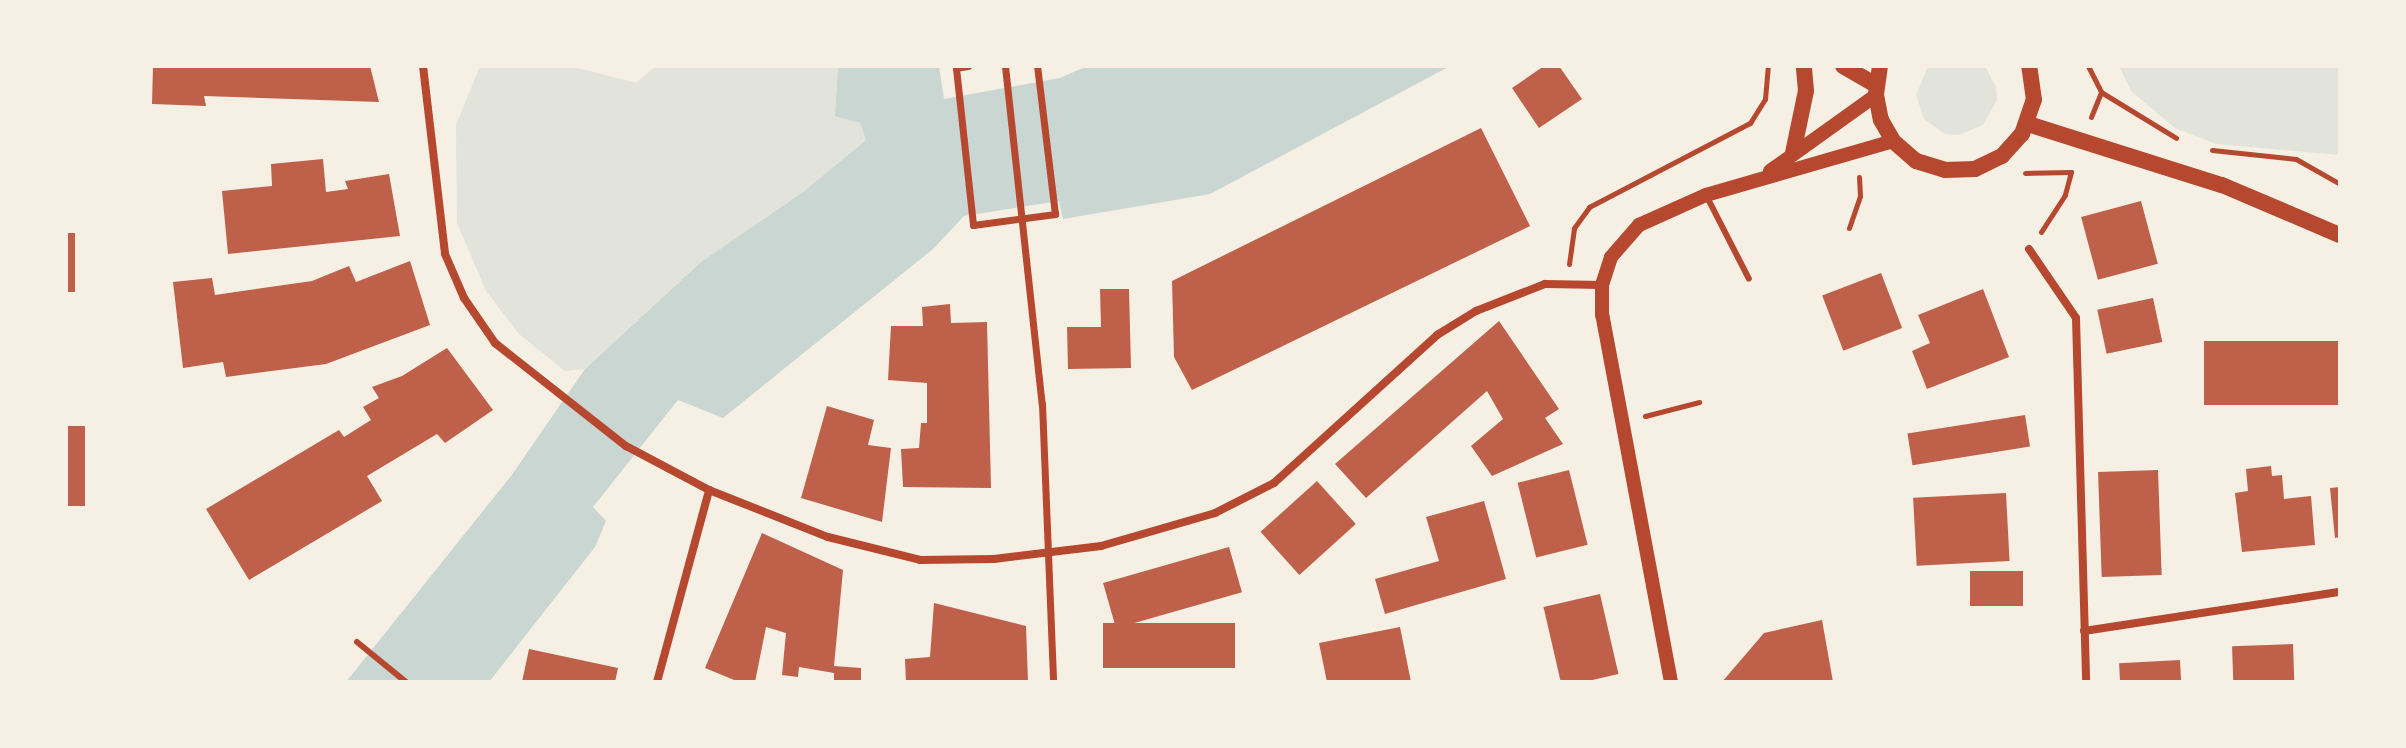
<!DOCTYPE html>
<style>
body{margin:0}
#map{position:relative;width:2406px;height:748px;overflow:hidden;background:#f6efe4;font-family:Manrope,sans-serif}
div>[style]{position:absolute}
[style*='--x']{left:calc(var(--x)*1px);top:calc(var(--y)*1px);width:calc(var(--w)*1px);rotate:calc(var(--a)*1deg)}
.green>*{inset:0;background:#e2e4dc}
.water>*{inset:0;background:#c9d6d2}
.building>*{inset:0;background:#bf614a;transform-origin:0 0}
.path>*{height:5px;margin:-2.5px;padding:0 2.5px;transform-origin:2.5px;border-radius:2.5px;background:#b5482f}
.service>*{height:6px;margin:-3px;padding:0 3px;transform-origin:3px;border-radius:3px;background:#b5482f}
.pedestrian>*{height:7px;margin:-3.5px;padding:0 3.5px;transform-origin:3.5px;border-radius:3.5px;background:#b5482f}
.minor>*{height:8px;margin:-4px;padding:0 4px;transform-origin:4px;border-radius:4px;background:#b5482f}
.tertiary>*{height:14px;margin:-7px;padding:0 7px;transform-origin:7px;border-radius:7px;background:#b5482f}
.secondary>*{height:16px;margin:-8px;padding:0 8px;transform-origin:8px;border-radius:8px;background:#b5482f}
span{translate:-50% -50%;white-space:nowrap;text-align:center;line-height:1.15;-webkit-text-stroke:7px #f6efe4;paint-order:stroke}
.frame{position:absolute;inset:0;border:68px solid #f6efe4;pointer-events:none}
</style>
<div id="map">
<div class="green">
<i style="clip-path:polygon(480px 66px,571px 66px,636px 83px,656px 66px,838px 66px,835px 115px,860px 123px,866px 140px,803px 192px,701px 262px,585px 369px,565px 371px,519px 334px,486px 291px,457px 223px,456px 125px)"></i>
<i style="clip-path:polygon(1928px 66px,1985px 66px,1996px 87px,1997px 100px,1983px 125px,1958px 135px,1945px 134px,1924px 119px,1916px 95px)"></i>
<i style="clip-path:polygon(2119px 66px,2340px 66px,2340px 155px,2216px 144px,2175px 128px,2131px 91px)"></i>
</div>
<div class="water">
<i style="clip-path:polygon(838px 66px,939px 66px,944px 99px,1060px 78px,1087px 66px,1450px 66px,1210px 194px,1063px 219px,1059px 201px,964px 216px,933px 249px,723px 418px,678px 400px,593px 507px,606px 521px,595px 547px,489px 682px,346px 682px,511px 476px,585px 369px,701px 262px,803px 192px,866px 140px,860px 123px,835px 116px)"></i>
</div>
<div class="building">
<i style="clip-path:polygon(153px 66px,370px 66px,379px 102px,204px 96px,206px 106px,152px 104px)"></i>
<i style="clip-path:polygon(1544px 66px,1559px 66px,1582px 99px,1539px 128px,1512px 88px)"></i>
<i style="clip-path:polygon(1481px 128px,1530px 226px,1192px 390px,1174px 357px,1172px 281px)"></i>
<i style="clip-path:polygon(323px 159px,326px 192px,348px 189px,345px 181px,389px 174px,400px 236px,228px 254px,222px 191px,272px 186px,271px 164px)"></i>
<i style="left:2141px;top:201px;width:65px;height:62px;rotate:75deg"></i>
<i style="left:66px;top:233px;width:9px;height:59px"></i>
<i style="clip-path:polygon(410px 261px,430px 325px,326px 364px,226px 377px,223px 362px,183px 368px,173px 282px,212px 278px,215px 295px,312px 281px,349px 266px,356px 282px)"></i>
<i style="left:1881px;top:273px;width:59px;height:63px;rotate:69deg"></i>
<i style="clip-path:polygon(1100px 289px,1129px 289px,1131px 368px,1068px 369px,1067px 327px,1101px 327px)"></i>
<i style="clip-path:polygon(1983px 289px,2009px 357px,1927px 389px,1912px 351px,1930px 343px,1918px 315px)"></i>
<i style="left:2153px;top:298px;width:45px;height:57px;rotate:78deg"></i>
<i style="clip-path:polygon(950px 304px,951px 323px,987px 322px,991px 488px,903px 487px,901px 449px,919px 448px,921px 423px,927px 423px,927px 383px,888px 380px,891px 326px,923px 326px,922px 307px)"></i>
<i style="clip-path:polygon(1499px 321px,1559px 409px,1545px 418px,1563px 444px,1492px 476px,1471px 446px,1503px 419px,1487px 391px,1366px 498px,1335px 464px)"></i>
<i style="left:2340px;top:341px;width:64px;height:136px;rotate:90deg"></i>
<i style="clip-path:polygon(447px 348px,493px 410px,445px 443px,437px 434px,367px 476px,382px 501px,249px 580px,206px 509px,339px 430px,344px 437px,371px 420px,363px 407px,379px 398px,372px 387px,402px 376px)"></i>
<i style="clip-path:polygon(827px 406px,874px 420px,868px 445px,891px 448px,882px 522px,801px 498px)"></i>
<i style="left:2025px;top:415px;width:32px;height:119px;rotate:81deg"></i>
<i style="left:66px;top:426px;width:19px;height:80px"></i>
<i style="clip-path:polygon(2271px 466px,2272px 476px,2282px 475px,2284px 499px,2311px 496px,2315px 545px,2242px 552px,2235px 493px,2248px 491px,2246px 469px)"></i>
<i style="left:1569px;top:470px;width:77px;height:53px;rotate:76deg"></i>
<i style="left:2158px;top:470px;width:105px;height:60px;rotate:88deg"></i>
<i style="left:1317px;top:481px;width:58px;height:76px;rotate:48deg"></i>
<i style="clip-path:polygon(2340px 487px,2340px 537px,2335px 538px,2330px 488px)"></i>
<i style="left:2006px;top:493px;width:68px;height:93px;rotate:87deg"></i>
<i style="clip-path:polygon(1484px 501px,1506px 579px,1385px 614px,1375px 579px,1439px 561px,1426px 517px)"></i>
<i style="clip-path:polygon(762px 533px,843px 570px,834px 666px,861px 668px,861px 682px,834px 682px,834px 673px,799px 667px,798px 677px,782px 675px,786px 633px,766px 627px,755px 682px,739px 682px,705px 668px)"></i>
<i style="left:1229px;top:547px;width:47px;height:131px;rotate:74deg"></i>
<i style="left:2023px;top:571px;width:35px;height:53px;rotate:90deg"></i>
<i style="left:1600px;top:594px;width:82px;height:58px;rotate:77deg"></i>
<i style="clip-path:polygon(934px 603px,1026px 626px,1028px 682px,906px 682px,905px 659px,930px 657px)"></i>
<i style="clip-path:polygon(1822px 620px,1833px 682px,1722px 682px,1764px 633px)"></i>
<i style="left:1103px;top:623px;width:132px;height:45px"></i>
<i style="clip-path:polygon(1400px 627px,1411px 682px,1327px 682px,1319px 643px)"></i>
<i style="left:2293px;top:644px;width:38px;height:61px;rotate:88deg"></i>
<i style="clip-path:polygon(529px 649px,618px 668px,615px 682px,522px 682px)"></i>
<i style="left:2180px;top:660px;width:22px;height:61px;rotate:87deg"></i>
</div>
<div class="path">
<i style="--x:2088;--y:66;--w:29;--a:63"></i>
<i style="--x:2101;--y:92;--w:88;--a:31.5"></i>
<i style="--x:2091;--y:117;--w:27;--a:-68"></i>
<i style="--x:2212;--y:150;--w:84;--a:6.1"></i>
<i style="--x:2296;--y:159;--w:51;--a:29.6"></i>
<i style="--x:2025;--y:173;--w:46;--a:-1.2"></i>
<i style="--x:2071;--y:172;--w:24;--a:105"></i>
<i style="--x:2065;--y:195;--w:44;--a:123"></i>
<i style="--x:1849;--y:228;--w:34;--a:-71"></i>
<i style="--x:1860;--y:196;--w:19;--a:-93"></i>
<i style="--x:1569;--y:264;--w:36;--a:-82"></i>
<i style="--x:1574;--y:228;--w:26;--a:-54"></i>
<i style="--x:1589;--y:207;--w:182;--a:-27.6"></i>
<i style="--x:1750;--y:123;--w:28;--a:-58"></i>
<i style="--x:1765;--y:99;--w:33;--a:-85"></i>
<i style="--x:1645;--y:416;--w:56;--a:-14.5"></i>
</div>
<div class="service">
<i style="--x:1706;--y:195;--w:94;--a:62.9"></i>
<i style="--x:357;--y:642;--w:63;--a:39.2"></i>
</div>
<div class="pedestrian">
<i style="--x:968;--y:66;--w:12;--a:171"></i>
<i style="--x:956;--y:68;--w:158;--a:83.8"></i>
<i style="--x:973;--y:225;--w:83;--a:-7.6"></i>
<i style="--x:1055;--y:214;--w:149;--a:-96.9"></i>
<i style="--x:1005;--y:66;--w:340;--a:83.8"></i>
<i style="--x:1042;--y:404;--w:278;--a:87.7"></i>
</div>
<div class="minor">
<i style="--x:423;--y:66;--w:189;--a:83.3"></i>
<i style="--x:445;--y:254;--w:48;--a:66.6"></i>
<i style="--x:464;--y:298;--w:55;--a:55.4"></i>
<i style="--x:495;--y:343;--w:167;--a:38.2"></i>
<i style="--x:626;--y:446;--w:94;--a:27.9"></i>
<i style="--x:709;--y:490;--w:128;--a:21.6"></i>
<i style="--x:828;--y:537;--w:95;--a:14"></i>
<i style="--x:920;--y:560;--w:74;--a:-0.8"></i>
<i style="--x:994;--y:559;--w:108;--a:-6.9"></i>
<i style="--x:1101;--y:546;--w:119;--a:-16.1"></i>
<i style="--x:1215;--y:513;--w:66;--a:-27"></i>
<i style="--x:1274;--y:483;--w:220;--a:-42.2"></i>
<i style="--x:1437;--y:335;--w:46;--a:-31.6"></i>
<i style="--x:1476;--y:311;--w:74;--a:-21.4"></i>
<i style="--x:1545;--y:284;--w:57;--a:1"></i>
<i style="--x:2029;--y:249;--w:83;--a:55.7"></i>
<i style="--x:2076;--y:318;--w:364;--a:88.4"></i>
<i style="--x:2084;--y:631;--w:259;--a:-8.7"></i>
<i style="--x:657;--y:682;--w:199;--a:-74.8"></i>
</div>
<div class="tertiary">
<i style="--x:1770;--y:171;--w:130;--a:-35.6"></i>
<i style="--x:1671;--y:682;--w:373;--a:-100.6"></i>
<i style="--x:1602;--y:315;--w:30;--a:-90"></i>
<i style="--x:1602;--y:285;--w:29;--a:-72"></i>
<i style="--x:1611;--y:257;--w:43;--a:-48.8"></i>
<i style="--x:1639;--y:225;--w:73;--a:-24.1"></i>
<i style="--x:1706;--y:195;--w:195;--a:-16.1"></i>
</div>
<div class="secondary">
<i style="--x:1843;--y:66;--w:38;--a:30"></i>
<i style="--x:1880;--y:66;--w:29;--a:98"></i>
<i style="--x:1876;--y:95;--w:25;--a:79"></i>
<i style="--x:1881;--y:120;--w:24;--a:60"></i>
<i style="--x:1893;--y:141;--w:30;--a:41"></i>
<i style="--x:1916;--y:161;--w:30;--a:17"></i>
<i style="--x:1945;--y:170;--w:30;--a:-2"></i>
<i style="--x:1975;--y:169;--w:30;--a:-26"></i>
<i style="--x:2002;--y:156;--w:30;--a:-48"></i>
<i style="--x:2022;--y:134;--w:36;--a:-71"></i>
<i style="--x:2034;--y:100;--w:34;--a:-98"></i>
<i style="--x:2028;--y:124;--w:203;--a:17.5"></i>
<i style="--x:2222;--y:185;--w:128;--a:23"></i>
<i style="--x:1793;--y:153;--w:63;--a:-78.2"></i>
<i style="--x:1806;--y:91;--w:25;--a:-95"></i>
</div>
<div class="frame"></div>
</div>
